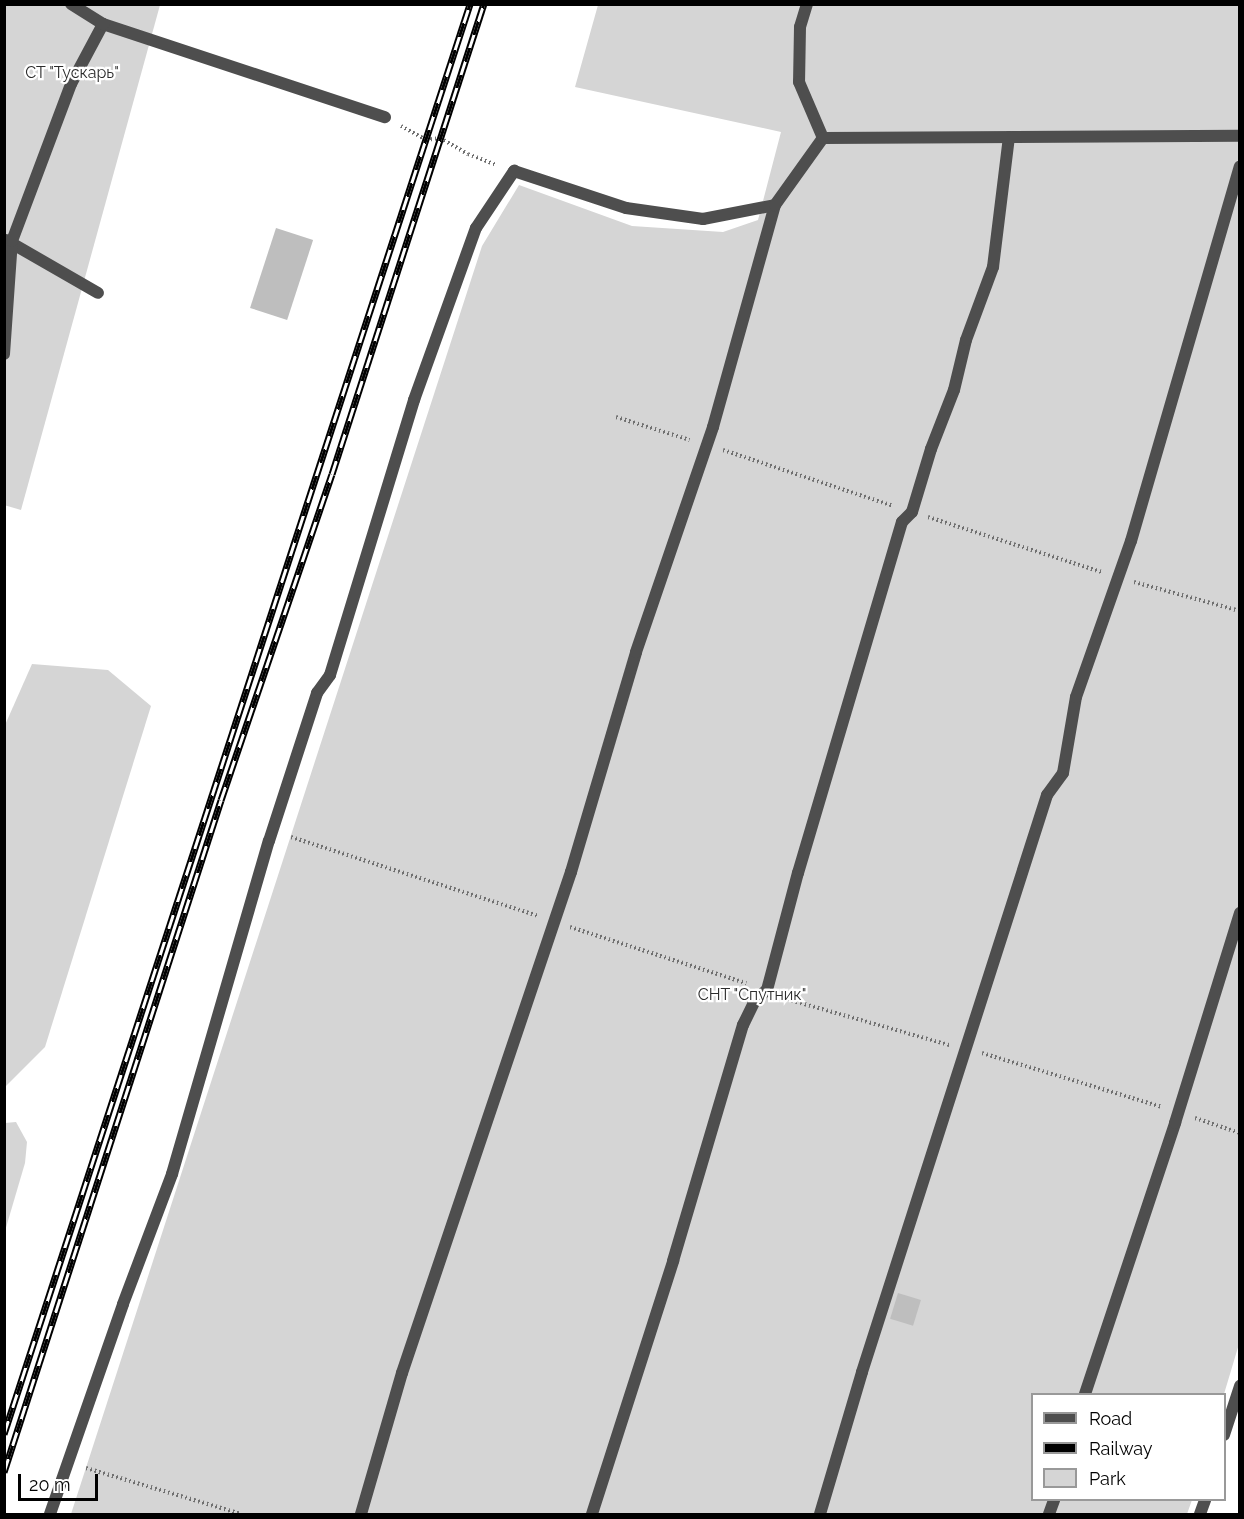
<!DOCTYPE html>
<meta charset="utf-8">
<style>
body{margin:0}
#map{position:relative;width:1244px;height:1519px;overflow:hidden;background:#fff;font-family:Raleway,sans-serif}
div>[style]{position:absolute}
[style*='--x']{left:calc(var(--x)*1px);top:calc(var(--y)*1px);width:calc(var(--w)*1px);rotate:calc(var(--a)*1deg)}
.green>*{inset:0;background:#d5d5d5}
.building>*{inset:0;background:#bebebe;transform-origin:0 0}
.path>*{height:4px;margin-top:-2px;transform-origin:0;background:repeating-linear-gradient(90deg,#707070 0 1.5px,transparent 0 4.5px)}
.service>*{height:12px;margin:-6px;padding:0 6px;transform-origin:6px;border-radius:6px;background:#4e4e4e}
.minor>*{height:12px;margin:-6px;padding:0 6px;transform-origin:6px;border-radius:6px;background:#4e4e4e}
.rail>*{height:7px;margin-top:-3.5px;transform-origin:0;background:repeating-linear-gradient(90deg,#fff 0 14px,#000 0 28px);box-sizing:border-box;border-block:2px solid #000}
span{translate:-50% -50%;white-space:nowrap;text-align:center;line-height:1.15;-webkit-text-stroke:4.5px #fff;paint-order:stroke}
.park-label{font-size:16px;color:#2c2c2c}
.frame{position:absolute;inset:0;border:6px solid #000;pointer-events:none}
.legend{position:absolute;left:1031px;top:1393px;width:195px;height:108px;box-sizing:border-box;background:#fff;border:2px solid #999;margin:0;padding:8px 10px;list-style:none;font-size:18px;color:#000}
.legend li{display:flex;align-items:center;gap:12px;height:30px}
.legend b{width:30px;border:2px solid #999}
.scale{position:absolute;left:18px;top:1474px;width:80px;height:27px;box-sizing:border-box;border:3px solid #000;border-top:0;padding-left:8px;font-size:18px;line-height:21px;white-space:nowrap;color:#000;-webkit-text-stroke:4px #fff;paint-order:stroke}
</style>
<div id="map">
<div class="green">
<i style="clip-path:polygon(4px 5px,160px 5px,21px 510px,4px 505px)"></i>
<i style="clip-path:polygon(598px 5px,1239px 5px,1239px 1344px,1224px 1394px,1032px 1394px,1032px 1500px,1192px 1500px,1187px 1514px,71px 1514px,482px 246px,519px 185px,632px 226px,723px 232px,758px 220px,781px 132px,575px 87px)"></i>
<i style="clip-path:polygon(32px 664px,108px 670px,151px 706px,45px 1047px,5px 1087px,5px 725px)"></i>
<i style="clip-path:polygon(16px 1122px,27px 1142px,25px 1163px,5px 1231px,5px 1123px)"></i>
</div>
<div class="building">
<i style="left:276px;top:228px;width:39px;height:84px;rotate:18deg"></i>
<i style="left:898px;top:1293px;width:24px;height:27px;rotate:17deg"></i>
</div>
<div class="path">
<i style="--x:401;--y:126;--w:29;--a:29"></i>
<i style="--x:426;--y:140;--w:14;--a:-8"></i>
<i style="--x:440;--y:138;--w:32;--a:30"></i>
<i style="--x:468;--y:154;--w:31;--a:21"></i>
<i style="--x:616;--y:417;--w:77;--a:17.3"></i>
<i style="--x:723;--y:450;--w:179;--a:18.2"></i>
<i style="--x:928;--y:517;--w:182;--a:17.6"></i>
<i style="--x:1134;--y:582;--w:110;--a:15.3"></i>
<i style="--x:291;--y:837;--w:259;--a:17.7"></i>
<i style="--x:570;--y:927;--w:185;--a:17.7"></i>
<i style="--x:783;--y:998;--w:173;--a:15.8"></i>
<i style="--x:982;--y:1053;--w:188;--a:16.7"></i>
<i style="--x:1195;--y:1118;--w:47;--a:18.4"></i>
<i style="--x:86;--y:1468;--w:162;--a:16.5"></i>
</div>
<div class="service">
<i style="--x:807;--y:4;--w:24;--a:107"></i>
<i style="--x:800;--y:27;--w:55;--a:91"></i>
<i style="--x:799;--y:82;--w:61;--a:66.8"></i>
<i style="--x:6;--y:240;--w:106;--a:29.9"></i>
<i style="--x:4;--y:354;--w:113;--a:-86"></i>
<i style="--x:12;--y:241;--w:168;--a:-69.4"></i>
<i style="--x:71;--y:84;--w:68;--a:-61.9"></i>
<i style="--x:103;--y:24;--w:297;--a:18.3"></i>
<i style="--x:1085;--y:1394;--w:286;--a:-71.6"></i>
<i style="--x:1175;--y:1123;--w:220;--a:-72.8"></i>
<i style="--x:50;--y:1514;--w:222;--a:-70.8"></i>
<i style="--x:123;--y:1304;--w:139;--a:-69.3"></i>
<i style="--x:172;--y:1174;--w:347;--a:-73.8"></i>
<i style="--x:269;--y:841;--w:156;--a:-72"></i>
<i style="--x:317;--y:693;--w:22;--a:-54"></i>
<i style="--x:330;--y:675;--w:288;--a:-73"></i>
<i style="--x:414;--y:400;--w:183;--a:-70.2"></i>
<i style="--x:476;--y:228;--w:69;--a:-56.3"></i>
<i style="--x:361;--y:1514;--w:147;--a:-73.8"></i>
<i style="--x:402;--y:1373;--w:529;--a:-71.36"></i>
<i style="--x:571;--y:872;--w:229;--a:-73.5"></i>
<i style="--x:636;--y:652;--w:238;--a:-71.1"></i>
<i style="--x:713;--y:427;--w:230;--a:-74.4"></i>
<i style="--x:592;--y:1514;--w:266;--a:-72.2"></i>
<i style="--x:673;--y:1261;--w:246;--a:-73.5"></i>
<i style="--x:743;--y:1025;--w:28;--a:-64"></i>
<i style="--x:755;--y:1000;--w:16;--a:-40"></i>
<i style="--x:767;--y:990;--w:121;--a:-75.2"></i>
<i style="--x:798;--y:873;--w:366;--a:-73.5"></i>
<i style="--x:902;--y:522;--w:14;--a:-45"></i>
<i style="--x:912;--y:512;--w:66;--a:-73.2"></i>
<i style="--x:931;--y:449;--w:63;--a:-68.7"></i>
<i style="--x:954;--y:390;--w:51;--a:-76.5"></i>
<i style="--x:966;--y:340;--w:78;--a:-69.7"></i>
<i style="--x:993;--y:267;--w:131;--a:-83"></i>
<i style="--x:820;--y:1514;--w:148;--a:-73.5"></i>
<i style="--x:862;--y:1372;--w:606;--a:-72.22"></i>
<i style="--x:1047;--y:795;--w:27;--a:-54"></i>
<i style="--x:1063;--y:773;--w:77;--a:-80.3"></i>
<i style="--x:1076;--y:697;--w:165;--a:-70.6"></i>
<i style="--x:1131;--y:541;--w:390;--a:-73.8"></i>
<i style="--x:1049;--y:1514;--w:15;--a:-70"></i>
</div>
<div class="minor">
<i style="--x:71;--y:4;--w:38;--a:32"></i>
<i style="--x:514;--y:171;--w:118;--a:18.3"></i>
<i style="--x:626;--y:208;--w:78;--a:8.1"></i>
<i style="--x:703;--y:219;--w:73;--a:-11"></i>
<i style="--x:775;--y:205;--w:82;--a:-54.4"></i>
<i style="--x:823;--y:138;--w:417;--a:-0.3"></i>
<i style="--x:1224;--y:1435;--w:52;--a:-71.9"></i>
<i style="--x:1200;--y:1514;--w:15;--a:-70"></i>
</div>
<div class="rail">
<i style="--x:4;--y:1434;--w:1504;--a:-71.95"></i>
<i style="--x:4;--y:1472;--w:706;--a:-72.1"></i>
<i style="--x:221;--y:800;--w:344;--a:-71.2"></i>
<i style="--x:332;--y:474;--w:494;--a:-72.1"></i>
</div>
<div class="park-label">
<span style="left:72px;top:73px">СТ "Тускарь"</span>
<span style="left:752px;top:995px">СНТ "Спутник"</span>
</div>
<div class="frame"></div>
<ul class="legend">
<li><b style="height:8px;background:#4e4e4e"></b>Road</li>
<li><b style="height:8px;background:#000"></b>Railway</li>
<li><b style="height:16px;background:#d5d5d5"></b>Park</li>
</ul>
<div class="scale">20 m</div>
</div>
